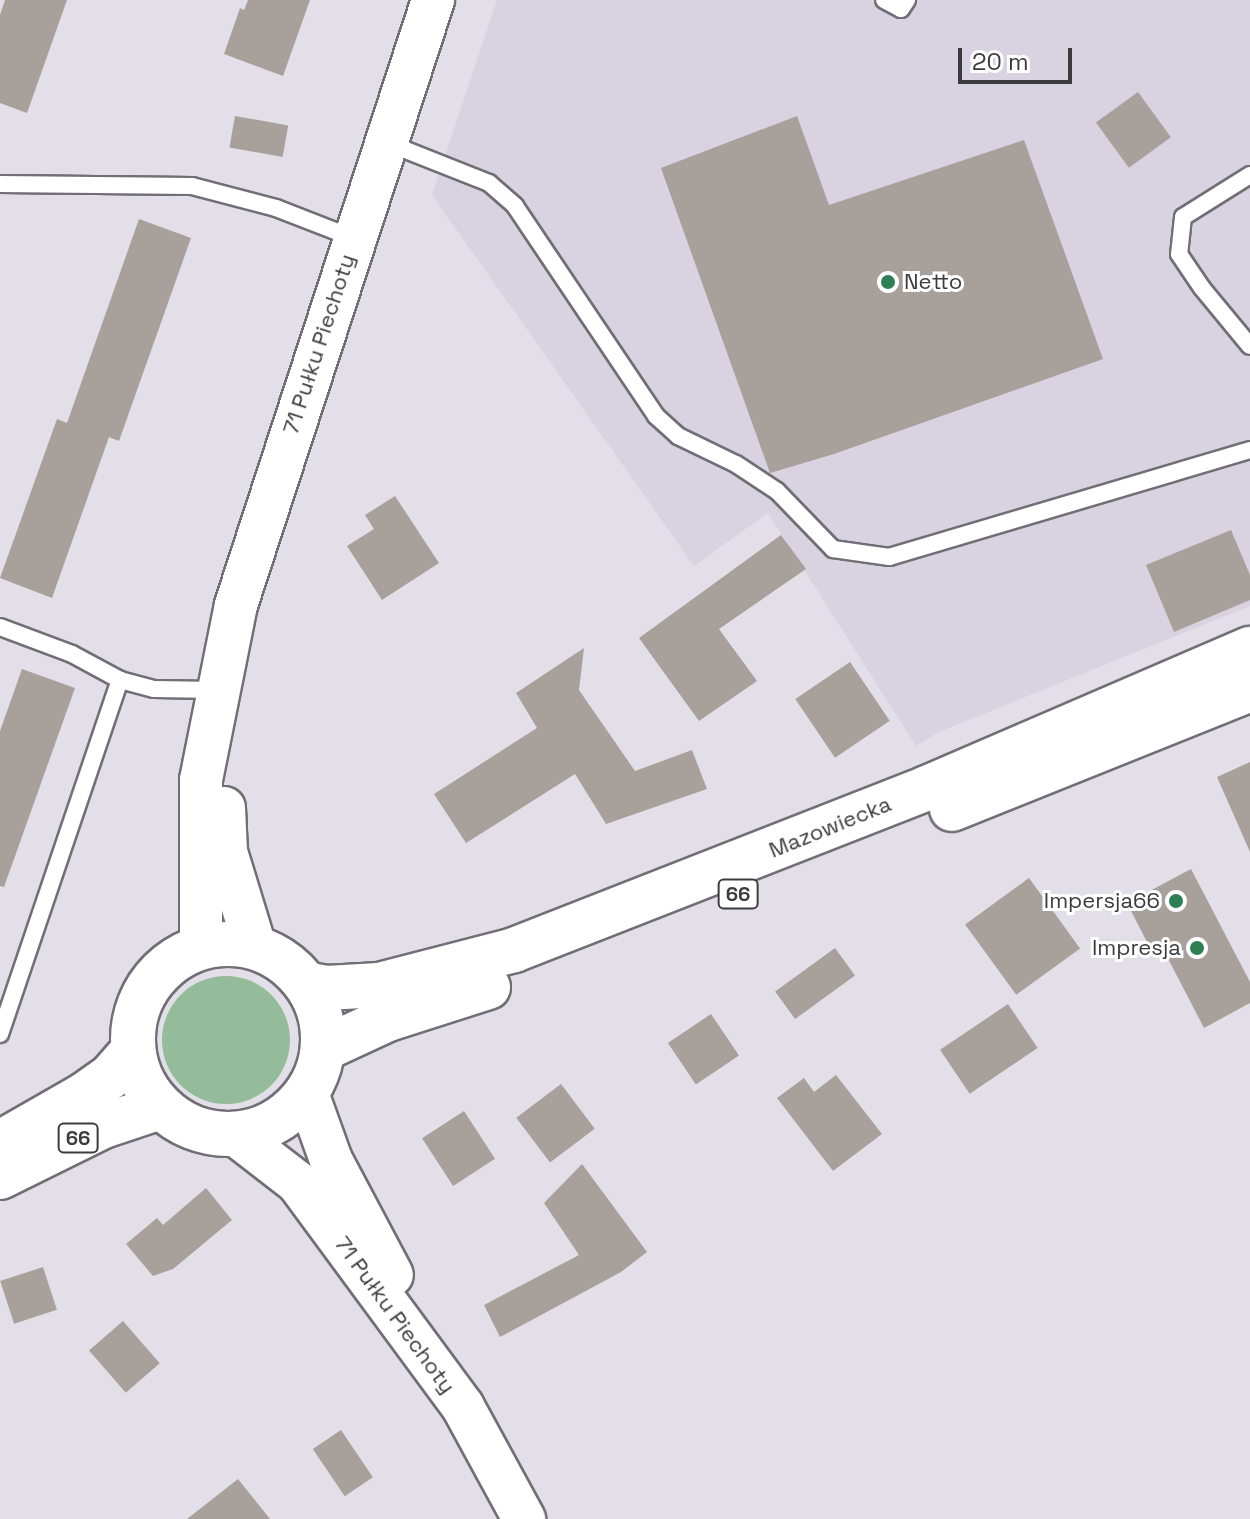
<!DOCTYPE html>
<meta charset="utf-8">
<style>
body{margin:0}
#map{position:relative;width:1250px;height:1519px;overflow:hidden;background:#e3dfe8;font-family:"Space Grotesk",sans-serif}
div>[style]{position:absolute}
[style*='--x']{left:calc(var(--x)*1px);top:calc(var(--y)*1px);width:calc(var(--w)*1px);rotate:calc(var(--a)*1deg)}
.built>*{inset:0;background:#d8d2e1}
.green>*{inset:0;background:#94bc9a}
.round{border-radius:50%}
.building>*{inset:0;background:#a8a09b;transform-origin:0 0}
.roads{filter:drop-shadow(2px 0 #716e76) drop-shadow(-2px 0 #716e76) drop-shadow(0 2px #716e76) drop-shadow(0 -2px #716e76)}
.service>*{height:16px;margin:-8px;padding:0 8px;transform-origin:8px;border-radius:8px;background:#fff}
.tertiary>*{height:42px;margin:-21px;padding:0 21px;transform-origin:21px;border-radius:21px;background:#fff}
.primary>*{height:44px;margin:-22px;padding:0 22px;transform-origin:22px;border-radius:22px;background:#fff}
.primary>.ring{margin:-22px;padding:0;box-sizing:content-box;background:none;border:44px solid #fff;border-radius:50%}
.dots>*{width:22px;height:22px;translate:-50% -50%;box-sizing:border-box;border:4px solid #fff;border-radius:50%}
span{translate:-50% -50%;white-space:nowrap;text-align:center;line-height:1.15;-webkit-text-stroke:6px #fff;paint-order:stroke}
.shield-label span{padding:2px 6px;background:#fff;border:2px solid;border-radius:6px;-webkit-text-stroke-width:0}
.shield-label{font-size:20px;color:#3c3b3e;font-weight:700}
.poi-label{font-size:22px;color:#3c3b3e}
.left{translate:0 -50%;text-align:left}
.right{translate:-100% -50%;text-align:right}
.street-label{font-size:22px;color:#3c3b3e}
.scale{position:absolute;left:958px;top:48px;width:114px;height:36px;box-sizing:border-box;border:4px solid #3c3b3e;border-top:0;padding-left:10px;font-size:24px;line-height:28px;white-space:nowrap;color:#3c3b3e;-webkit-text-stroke:6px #fff;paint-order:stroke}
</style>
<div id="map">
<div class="built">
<i style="clip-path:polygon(497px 0,1250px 0,1250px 606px,939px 732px,916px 746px,768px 513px,694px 566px,432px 195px)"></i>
</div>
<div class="green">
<i class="round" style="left:162px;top:976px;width:128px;height:128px"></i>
</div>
<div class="building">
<i style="clip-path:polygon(5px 0,67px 0,27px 113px,0 103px,0 15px)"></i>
<i style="clip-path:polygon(248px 0,310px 0,283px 76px,224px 54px,240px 8px,244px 10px)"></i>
<i style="left:1138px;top:92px;width:56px;height:52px;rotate:54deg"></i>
<i style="left:235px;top:116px;width:54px;height:32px;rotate:10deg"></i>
<i style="clip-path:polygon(797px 116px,829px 205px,1024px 140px,1103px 359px,834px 454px,770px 473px,661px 168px)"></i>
<i style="clip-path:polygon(139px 219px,191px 238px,119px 441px,109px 437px,52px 598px,0 578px,57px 419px,67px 423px)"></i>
<i style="clip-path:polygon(395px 496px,439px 563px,382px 600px,347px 546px,374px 529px,365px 515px)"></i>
<i style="clip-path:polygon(1231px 530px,1250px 575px,1250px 600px,1174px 632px,1146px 565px)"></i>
<i style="clip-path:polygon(781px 535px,806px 569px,719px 629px,757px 681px,699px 721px,639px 638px)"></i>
<i style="clip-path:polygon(584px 648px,579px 690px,635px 771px,692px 750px,707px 789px,606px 824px,575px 774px,466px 843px,434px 794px,537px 728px,516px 693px)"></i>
<i style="left:850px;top:662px;width:71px;height:66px;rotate:56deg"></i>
<i style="clip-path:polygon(22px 669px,75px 688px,4px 887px,0 886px,0 731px)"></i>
<i style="clip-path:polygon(1250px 762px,1250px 852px,1217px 777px)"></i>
<i style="clip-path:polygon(1191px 869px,1250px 982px,1250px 1003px,1204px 1028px,1161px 945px,1151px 950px,1127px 903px)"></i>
<i style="left:1029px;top:878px;width:87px;height:79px;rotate:54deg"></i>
<i style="left:835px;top:948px;width:34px;height:74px;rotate:54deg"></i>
<i style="left:1008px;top:1004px;width:53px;height:82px;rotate:56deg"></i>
<i style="left:711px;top:1014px;width:50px;height:52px;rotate:56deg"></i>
<i style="clip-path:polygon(836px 1075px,882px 1134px,833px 1171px,777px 1098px,804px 1078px,814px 1092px)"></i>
<i style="left:561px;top:1084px;width:56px;height:56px;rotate:53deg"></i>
<i style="left:464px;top:1111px;width:57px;height:50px;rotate:57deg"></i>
<i style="clip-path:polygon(582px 1164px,647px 1252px,621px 1272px,500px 1337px,484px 1305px,579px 1255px,544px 1203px)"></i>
<i style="clip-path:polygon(206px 1188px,232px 1220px,173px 1269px,153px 1276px,126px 1244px,157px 1218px,163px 1225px)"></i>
<i style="left:43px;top:1267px;width:45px;height:45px;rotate:72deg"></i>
<i style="left:123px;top:1321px;width:56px;height:45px;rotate:49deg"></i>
<i style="left:341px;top:1430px;width:57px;height:34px;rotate:56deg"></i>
<i style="clip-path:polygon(238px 1479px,270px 1519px,187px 1519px)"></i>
</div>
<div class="roads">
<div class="service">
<i style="--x:884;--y:0;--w:19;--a:28"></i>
<i style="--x:901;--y:9;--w:11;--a:-56"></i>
<i style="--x:388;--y:143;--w:109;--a:21.6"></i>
<i style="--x:489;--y:183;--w:35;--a:41"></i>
<i style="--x:515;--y:206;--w:253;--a:56.1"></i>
<i style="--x:656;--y:416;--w:30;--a:42"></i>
<i style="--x:678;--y:436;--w:64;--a:25.8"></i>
<i style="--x:736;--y:464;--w:49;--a:33.4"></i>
<i style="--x:777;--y:491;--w:81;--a:46"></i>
<i style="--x:833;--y:549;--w:57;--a:8.1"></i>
<i style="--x:889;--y:557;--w:377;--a:-16.5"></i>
<i style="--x:1250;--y:175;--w:79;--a:147.9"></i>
<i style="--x:1183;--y:217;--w:37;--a:96"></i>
<i style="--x:1179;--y:254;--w:41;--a:55.9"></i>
<i style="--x:1202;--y:288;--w:75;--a:50.4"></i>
<i style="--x:0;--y:184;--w:192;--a:0.6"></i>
<i style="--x:192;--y:186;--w:87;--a:14.7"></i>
<i style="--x:276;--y:208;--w:83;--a:21.3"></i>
<i style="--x:0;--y:627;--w:77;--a:20.6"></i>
<i style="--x:72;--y:654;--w:55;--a:28.4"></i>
<i style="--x:120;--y:680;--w:35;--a:15"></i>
<i style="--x:154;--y:689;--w:64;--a:0.9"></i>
<i style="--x:0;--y:1034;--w:374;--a:-71.3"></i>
</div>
<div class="tertiary">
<i style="--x:224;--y:808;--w:44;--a:87.4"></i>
<i style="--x:226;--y:852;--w:99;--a:73"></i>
<i style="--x:201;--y:947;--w:167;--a:-90"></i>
<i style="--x:201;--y:780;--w:178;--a:-78.7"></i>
<i style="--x:236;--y:605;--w:636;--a:-71.96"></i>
<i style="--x:307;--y:1093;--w:71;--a:70.3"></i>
<i style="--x:331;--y:1160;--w:130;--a:62.1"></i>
<i style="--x:236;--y:1135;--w:78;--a:37.7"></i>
<i style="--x:298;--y:1183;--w:278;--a:53.6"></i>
<i style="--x:463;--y:1407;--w:128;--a:61.4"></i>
</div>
<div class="primary">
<i style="--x:952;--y:809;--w:321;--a:-21.9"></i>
<i class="ring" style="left:133px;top:944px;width:146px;height:146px"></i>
<i style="--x:306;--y:984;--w:20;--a:11"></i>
<i style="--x:326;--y:988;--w:53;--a:-3.2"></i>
<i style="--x:379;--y:985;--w:139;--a:-14.5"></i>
<i style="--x:514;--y:950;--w:444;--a:-21.4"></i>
<i style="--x:927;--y:788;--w:352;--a:-23.3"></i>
<i style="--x:323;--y:1049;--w:72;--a:-24.8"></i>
<i style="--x:388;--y:1019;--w:105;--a:-17.7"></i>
<i style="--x:0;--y:1143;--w:97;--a:-29.7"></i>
<i style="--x:84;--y:1095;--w:32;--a:-35"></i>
<i style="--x:110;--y:1077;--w:35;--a:-49"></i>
<i style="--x:0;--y:1177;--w:115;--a:-26.3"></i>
<i style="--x:103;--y:1126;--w:60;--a:-18.4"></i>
</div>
</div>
<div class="dots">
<i style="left:888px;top:282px;background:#2c8053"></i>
<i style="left:1176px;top:901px;background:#2c8053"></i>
<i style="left:1197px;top:948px;background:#2c8053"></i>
</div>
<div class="shield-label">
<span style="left:738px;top:894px">66</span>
<span style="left:78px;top:1138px">66</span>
</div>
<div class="poi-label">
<span class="left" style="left:904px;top:282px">Netto</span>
<span class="right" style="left:1160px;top:901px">Impersja66</span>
<span class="right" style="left:1181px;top:948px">Impresja</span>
</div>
<div class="street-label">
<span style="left:319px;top:344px;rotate:-72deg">71 Pułku Piechoty</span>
<span style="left:830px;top:827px;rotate:-22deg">Mazowiecka</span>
<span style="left:395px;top:1315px;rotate:54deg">71 Pułku Piechoty</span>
</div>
<div class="scale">20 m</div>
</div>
